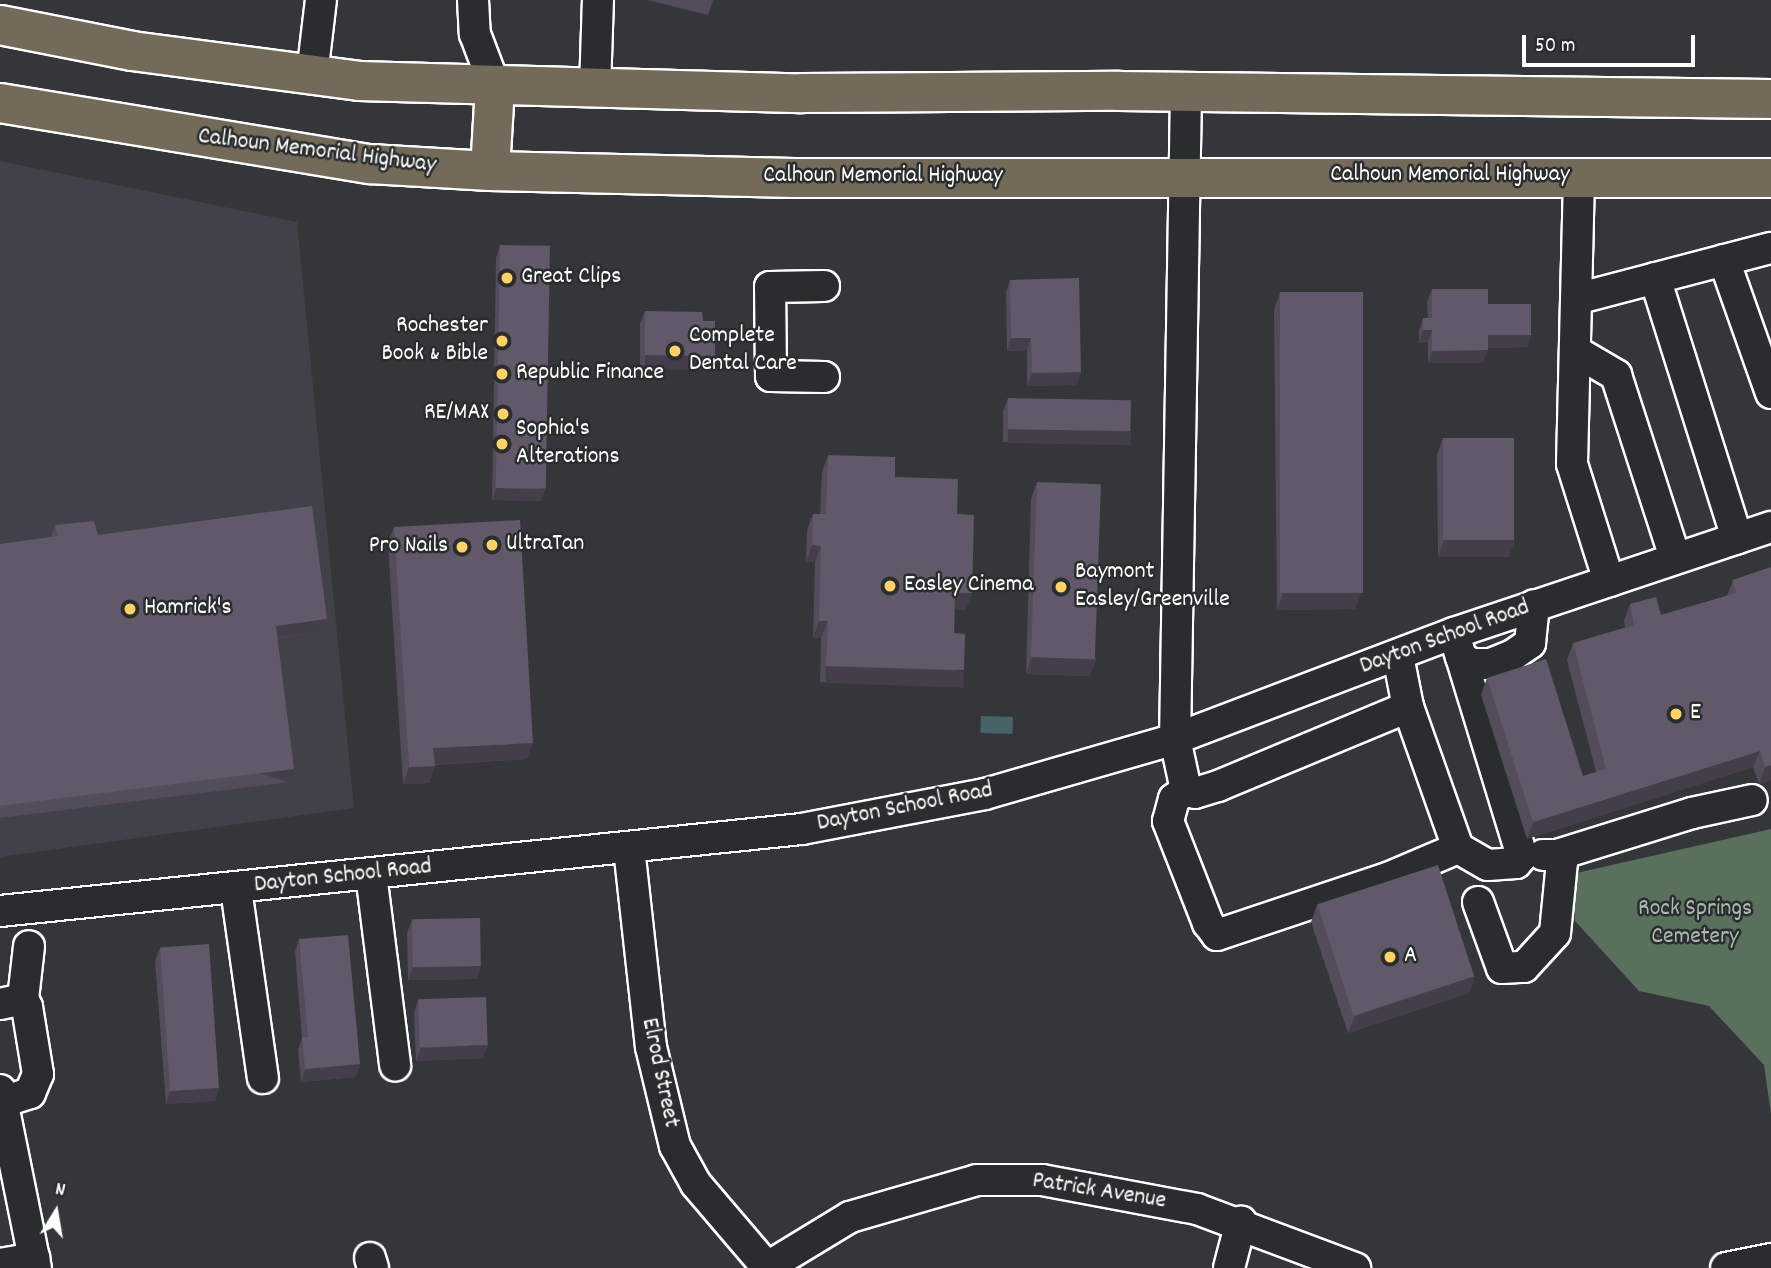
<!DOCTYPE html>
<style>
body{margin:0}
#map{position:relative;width:1771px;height:1268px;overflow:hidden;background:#35363a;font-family:Dekko,sans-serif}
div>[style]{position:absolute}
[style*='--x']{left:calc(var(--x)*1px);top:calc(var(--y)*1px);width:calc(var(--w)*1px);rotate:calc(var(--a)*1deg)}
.built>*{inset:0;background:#424048}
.green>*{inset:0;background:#58705c}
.water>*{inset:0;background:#466467;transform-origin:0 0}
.roads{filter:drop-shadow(2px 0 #fff) drop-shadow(-2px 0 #fff) drop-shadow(0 2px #fff) drop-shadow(0 -2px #fff)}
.minor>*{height:30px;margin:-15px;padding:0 15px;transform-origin:15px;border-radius:15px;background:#2a2d2e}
.highway>*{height:38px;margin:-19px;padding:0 19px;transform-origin:19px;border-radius:19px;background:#746a5a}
.wall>*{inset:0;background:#534c5a}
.shaded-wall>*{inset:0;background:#443e4a;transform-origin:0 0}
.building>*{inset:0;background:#615869;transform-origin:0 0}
.dots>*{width:19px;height:19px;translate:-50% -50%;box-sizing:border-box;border:4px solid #2a2d2e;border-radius:50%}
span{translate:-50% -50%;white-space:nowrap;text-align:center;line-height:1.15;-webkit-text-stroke:5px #2a2d2e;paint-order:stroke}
.street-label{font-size:24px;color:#fff}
.poi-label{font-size:24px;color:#fff}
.left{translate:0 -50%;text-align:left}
.right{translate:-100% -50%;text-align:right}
.park-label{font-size:24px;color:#acb8ae}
.north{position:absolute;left:21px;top:1177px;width:70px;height:70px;-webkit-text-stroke:5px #2a2d2e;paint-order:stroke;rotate:11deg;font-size:19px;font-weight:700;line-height:28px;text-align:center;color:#fff}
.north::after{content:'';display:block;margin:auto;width:24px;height:32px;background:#fff;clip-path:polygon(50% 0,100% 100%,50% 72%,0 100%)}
.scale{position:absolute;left:1522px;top:35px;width:173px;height:32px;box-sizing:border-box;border:4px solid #fff;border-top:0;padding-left:9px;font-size:21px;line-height:24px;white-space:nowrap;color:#fff;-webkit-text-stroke:5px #2a2d2e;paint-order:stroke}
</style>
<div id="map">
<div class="built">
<i style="clip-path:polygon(0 161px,297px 222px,354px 808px,0 857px)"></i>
</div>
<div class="green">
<i style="clip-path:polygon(1771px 829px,1771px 1114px,1764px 1065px,1709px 1006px,1639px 991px,1575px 921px,1572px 874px)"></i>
</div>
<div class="water">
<i style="left:981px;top:716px;width:32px;height:17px;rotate:2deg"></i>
</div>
<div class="roads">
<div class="minor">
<i style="--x:473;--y:0;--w:34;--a:87"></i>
<i style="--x:475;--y:34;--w:57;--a:69.3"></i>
<i style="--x:312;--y:75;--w:76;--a:-83.2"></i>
<i style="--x:595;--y:89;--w:89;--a:-88.1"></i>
<i style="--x:1186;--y:92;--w:647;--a:90.97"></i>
<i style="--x:1175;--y:739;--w:52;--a:77.8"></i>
<i style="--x:1186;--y:790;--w:9;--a:18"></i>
<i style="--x:1195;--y:793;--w:24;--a:-17"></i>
<i style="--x:1218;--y:786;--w:206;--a:-22.6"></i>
<i style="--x:1408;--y:707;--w:52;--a:-101.1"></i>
<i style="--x:1579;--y:177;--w:287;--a:91.4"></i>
<i style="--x:1572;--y:464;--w:123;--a:72.5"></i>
<i style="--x:1724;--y:260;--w:141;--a:70.5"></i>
<i style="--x:1655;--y:278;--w:273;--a:72.5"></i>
<i style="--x:1576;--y:299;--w:202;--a:-14.7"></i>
<i style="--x:1575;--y:351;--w:48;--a:30.3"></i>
<i style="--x:1616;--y:375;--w:192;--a:72.1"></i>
<i style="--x:824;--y:377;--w:53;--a:-178.9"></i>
<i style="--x:771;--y:376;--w:89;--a:-90.6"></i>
<i style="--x:770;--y:287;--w:54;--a:-1.1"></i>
<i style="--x:1457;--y:644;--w:14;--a:73"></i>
<i style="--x:1461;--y:657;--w:12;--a:35"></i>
<i style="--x:1471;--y:664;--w:20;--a:0"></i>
<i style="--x:1491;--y:664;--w:24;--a:-22"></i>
<i style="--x:1513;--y:655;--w:21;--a:-35"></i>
<i style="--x:1530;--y:643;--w:38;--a:-84"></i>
<i style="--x:1186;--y:790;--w:15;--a:143"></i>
<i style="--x:1174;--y:799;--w:23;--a:105"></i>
<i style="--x:1168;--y:821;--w:110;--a:68.6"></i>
<i style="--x:1208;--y:923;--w:15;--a:53"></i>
<i style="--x:1217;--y:935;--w:182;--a:-18.5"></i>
<i style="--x:1390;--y:877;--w:74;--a:-23.1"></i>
<i style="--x:1458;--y:848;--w:150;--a:-109.5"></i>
<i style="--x:629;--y:848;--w:200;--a:83.7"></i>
<i style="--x:651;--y:1047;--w:102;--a:76.4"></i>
<i style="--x:675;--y:1146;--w:43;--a:61.1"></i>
<i style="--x:696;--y:1184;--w:109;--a:49.5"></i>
<i style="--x:1458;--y:848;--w:34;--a:30"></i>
<i style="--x:1488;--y:865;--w:28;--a:-4"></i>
<i style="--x:1516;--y:863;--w:9;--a:-49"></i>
<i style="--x:1522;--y:856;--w:208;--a:-107"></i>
<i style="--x:1557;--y:855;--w:141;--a:-17.3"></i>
<i style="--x:1692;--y:813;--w:61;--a:-12.2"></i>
<i style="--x:371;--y:874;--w:193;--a:82.8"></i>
<i style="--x:236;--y:889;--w:191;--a:81.9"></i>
<i style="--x:1478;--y:902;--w:70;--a:70"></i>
<i style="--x:1502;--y:968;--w:22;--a:-3"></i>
<i style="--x:1524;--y:967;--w:46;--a:-47.6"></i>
<i style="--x:1555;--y:933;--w:71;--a:-84.4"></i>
<i style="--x:1562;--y:862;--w:9;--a:-126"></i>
<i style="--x:1557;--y:855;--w:14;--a:180"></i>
<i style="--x:0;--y:911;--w:806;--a:-5.84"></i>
<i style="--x:802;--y:829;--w:186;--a:-10.8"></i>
<i style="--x:985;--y:794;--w:198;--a:-16.1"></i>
<i style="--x:1175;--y:739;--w:298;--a:-20.8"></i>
<i style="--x:1454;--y:633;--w:334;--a:-18.5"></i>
<i style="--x:23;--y:999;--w:53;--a:-83.5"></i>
<i style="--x:0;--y:1004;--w:24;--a:-12"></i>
<i style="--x:23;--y:999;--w:9;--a:63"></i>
<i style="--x:27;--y:1007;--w:68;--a:80.7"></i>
<i style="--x:38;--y:1074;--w:21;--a:113"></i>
<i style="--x:30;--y:1093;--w:29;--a:162"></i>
<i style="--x:0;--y:1090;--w:182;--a:78.6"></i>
<i style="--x:370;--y:1258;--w:10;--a:73"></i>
<i style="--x:0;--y:1264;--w:35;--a:-10"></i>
<i style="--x:766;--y:1268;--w:98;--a:-31.3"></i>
<i style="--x:850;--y:1217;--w:132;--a:-16.2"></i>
<i style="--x:977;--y:1180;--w:65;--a:0"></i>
<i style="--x:1042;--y:1180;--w:158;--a:10.6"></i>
<i style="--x:1197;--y:1209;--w:169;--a:20.5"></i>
<i style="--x:1229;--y:1268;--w:48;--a:-75.4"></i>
<i style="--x:1726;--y:1268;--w:46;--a:-11.3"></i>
</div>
<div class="highway">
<i style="--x:0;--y:25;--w:135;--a:11.1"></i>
<i style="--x:132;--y:51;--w:229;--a:7.5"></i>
<i style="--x:359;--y:81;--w:443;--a:1.6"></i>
<i style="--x:802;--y:93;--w:317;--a:-0.4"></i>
<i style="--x:1119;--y:91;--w:652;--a:0.7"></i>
<i style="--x:0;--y:103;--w:375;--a:9.4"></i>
<i style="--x:370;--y:164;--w:120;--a:3.3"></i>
<i style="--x:490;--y:171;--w:304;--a:1.3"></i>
<i style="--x:794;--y:178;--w:977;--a:0"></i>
<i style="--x:490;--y:171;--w:84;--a:-86.6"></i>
</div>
</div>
<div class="wall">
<i style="clip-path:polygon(647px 0,713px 0,708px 15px)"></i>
<i style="clip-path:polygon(500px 245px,541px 501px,492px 500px,496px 258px)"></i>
<i style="clip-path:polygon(1010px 280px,1081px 372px,1076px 385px,1027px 386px,1027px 350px,1007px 351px,1006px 292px)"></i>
<i style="clip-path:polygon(1432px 289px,1531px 335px,1527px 347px,1488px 348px,1483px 363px,1428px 363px,1428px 343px,1419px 343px,1419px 331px,1423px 318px,1428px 318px,1427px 302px)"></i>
<i style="clip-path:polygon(1280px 293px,1361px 593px,1355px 609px,1277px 610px,1274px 310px)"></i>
<i style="clip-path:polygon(645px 311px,703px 321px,715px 356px,710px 369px,640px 368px,640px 324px)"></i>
<i style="clip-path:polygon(1008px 398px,1126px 444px,1003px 442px,1003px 411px)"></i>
<i style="clip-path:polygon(1443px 438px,1509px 557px,1438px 557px,1437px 455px)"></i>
<i style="clip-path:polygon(828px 455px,895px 477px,957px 514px,966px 610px,955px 610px,954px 633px,958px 686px,820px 682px,821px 638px,813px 638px,815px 562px,806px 562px,807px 530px,813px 514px,820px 514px,822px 472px)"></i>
<i style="clip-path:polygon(1037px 482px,1096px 659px,1090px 676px,1026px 674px,1031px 499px)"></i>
<i style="clip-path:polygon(55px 525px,98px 535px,322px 631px,277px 638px,290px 782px,0 818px,0 544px,51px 537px)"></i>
<i style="clip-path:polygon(394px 527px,527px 759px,435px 765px,429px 783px,403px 784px,388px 544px)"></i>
<i style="clip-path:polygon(1771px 567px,1771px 780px,1759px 784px,1753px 767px,1527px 839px,1481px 695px,1487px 678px,1583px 776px,1596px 772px,1567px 660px,1573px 643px,1625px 628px,1624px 621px,1630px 604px,1661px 615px,1727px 596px,1733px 580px)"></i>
<i style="clip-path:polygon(1317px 905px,1475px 976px,1469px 993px,1348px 1033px,1311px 922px)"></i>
<i style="clip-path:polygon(412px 920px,481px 966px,476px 979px,408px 980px,407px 933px)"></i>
<i style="clip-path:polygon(299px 939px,360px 1064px,355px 1077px,301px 1082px,298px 1050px,302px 1038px,295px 952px)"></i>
<i style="clip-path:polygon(160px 948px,219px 1088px,215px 1101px,166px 1104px,155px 961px)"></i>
<i style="clip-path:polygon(418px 1000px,483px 1058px,416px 1061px,414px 1013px)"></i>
</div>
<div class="shaded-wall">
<i style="clip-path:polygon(1423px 330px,1432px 330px,1428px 343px,1419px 343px)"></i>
<i style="clip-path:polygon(1488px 335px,1531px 335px,1527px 347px,1484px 348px)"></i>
<i style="clip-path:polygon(1011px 338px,1031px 338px,1027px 350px,1007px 351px)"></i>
<i style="clip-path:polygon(1488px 350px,1483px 363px,1428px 363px,1432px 351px)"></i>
<i style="left:645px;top:355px;width:70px;height:14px;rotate:1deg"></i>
<i style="clip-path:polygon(1081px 372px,1076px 385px,1027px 386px,1032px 373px)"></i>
<i style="left:1008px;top:429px;width:123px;height:14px;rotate:1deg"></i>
<i style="clip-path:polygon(496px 488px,546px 489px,541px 501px,492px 500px)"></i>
<i style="clip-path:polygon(1444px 540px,1515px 540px,1509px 557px,1438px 557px)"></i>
<i style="clip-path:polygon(812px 545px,821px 546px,815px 562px,806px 562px)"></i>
<i style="clip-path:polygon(955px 593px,972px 593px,966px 610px,949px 610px)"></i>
<i style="clip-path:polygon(1283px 593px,1361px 593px,1355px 609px,1277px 610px)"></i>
<i style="clip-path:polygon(327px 619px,322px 631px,271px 638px,276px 626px)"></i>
<i style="clip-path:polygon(819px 621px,828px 621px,821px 638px,813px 638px)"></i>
<i style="clip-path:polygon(1032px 657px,1096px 659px,1090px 676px,1026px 674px)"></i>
<i style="left:826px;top:666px;width:138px;height:17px;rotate:2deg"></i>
<i style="clip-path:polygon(533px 743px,527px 759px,427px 765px,433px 748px)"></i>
<i style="clip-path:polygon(1760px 751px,1753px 767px,1527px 839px,1533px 822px)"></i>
<i style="clip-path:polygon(1771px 765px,1771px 780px,1759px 784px,1765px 767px)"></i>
<i style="clip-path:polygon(435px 766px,429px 783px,403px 784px,409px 767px)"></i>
<i style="left:294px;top:769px;width:14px;height:296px;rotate:107deg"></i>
<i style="clip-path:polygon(481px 966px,476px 979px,408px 980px,413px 967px)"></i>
<i style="clip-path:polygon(1475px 976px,1469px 993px,1348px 1033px,1355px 1016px)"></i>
<i style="clip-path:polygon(488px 1045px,483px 1058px,416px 1061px,421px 1048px)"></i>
<i style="clip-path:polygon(360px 1064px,355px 1077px,301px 1082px,305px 1069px)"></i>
<i style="clip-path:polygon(219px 1088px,215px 1101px,166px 1104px,170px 1091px)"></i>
</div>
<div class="building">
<i style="left:500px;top:245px;width:50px;height:243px;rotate:1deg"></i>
<i style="clip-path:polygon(1079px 278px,1081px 372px,1032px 373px,1031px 338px,1011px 338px,1010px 280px)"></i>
<i style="clip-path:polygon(1432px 289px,1488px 289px,1488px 304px,1531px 304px,1531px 335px,1488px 335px,1488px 350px,1432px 351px,1432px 330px,1423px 330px,1423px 318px,1432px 318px)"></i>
<i style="left:1363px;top:292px;width:301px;height:83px;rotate:90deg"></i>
<i style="clip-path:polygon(645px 311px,702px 312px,703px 321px,715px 321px,715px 356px,645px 355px)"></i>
<i style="left:1008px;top:398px;width:123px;height:31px;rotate:1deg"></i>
<i style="left:1443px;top:438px;width:71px;height:102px"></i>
<i style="clip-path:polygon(828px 455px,895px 457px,895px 477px,958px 479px,957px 514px,974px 515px,972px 593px,955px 593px,954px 633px,965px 634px,964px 670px,826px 666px,828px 621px,819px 621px,821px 546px,812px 545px,813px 514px,826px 514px)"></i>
<i style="left:1037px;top:482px;width:64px;height:175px;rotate:2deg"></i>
<i style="clip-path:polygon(312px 506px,327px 619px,276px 626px,294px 769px,0 806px,0 544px,58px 536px,55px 525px,94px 521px,98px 535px)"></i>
<i style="clip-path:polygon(520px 520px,533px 743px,433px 748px,435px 766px,409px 767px,394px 527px)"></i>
<i style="clip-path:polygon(1771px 567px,1771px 765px,1765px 767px,1760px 751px,1533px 822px,1487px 678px,1546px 659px,1583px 776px,1606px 769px,1573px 643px,1634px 625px,1630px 604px,1656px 597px,1661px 615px,1736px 593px,1733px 580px)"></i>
<i style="left:1438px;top:865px;width:117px;height:127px;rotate:72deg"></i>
<i style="left:480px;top:918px;width:48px;height:68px;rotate:89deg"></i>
<i style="clip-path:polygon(348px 935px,360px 1064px,305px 1069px,302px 1037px,308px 1037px,299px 939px)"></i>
<i style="left:209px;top:944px;width:144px;height:49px;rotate:86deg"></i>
<i style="left:486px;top:997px;width:48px;height:68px;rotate:88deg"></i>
</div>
<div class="dots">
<i style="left:507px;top:278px;background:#ffd166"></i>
<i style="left:502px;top:341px;background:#ffd166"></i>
<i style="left:675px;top:351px;background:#ffd166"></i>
<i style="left:502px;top:374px;background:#ffd166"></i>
<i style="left:503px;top:414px;background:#ffd166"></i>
<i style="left:502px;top:444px;background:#ffd166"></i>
<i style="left:492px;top:545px;background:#ffd166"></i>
<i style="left:462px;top:547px;background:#ffd166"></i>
<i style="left:890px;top:586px;background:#ffd166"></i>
<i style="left:1061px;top:587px;background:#ffd166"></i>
<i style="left:130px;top:609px;background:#ffd166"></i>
<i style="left:1676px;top:714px;background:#ffd166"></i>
<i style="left:1390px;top:957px;background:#ffd166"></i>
</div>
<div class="street-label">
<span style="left:317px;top:152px;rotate:7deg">Calhoun Memorial Highway</span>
<span style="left:1450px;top:176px">Calhoun Memorial Highway</span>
<span style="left:883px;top:177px">Calhoun Memorial Highway</span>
<span style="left:1445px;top:638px;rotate:-20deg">Dayton School Road</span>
<span style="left:905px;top:808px;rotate:-11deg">Dayton School Road</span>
<span style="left:343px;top:877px;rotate:-6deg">Dayton School Road</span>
<span style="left:659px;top:1073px;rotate:78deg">Elrod Street</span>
<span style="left:1099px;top:1192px;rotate:9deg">Patrick Avenue</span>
</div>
<div class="poi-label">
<span class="left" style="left:521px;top:278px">Great Clips</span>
<span class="right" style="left:488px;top:341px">Rochester<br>Book &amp; Bible</span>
<span class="left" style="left:689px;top:351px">Complete<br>Dental Care</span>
<span class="left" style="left:516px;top:374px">Republic Finance</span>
<span class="right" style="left:489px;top:414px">RE/MAX</span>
<span class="left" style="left:516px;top:444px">Sophia's<br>Alterations</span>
<span class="left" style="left:506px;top:545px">UltraTan</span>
<span class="right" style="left:448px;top:547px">Pro Nails</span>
<span class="left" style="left:1075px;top:587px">Baymont<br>Easley/Greenville</span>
<span class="left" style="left:904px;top:586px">Easley Cinema</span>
<span class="left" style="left:144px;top:609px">Hamrick's</span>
<span class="left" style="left:1690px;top:714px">E</span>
<span class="left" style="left:1404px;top:957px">A</span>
</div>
<div class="park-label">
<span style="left:1695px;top:924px">Rock Springs<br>Cemetery</span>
</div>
<div class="north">N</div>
<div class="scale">50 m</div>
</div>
